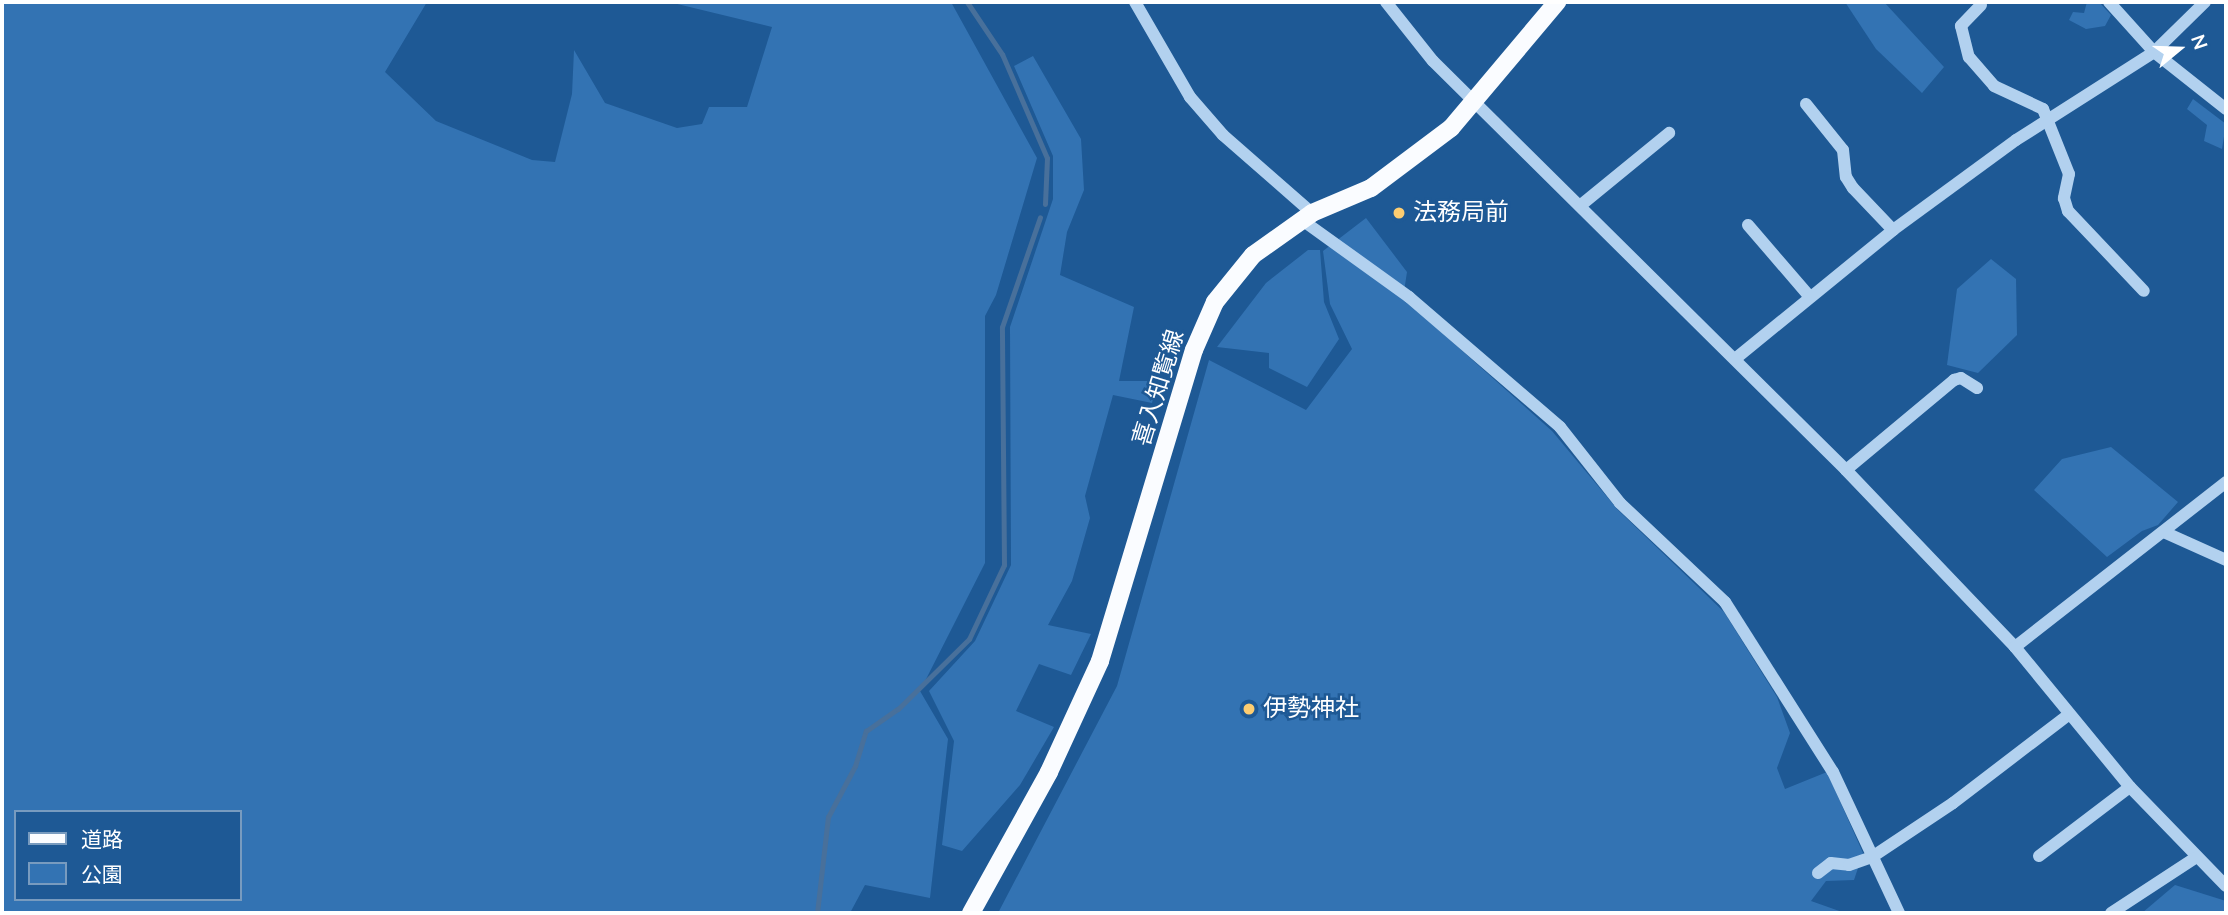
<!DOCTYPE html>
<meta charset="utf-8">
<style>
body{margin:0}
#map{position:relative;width:2228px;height:915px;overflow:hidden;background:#1e5995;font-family:"Nunito Sans","Noto Sans JP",sans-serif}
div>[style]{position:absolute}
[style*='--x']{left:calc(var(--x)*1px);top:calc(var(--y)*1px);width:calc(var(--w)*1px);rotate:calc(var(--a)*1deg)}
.green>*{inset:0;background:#3373b3}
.stream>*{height:5px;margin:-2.5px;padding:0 2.5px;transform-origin:2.5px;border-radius:2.5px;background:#48709b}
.minor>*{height:12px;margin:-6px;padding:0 6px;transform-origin:6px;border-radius:6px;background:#b2d1ef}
.major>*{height:18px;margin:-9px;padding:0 9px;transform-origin:9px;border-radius:9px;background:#fafcff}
.dots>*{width:19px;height:19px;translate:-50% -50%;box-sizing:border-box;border:4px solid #1e5995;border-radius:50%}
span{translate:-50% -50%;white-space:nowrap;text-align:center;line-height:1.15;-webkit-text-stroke:5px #1e5995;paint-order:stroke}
.poi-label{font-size:24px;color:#fff}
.left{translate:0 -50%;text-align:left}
.street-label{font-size:24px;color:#fff}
.frame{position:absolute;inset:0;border:4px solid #fff;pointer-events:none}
.legend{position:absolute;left:14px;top:810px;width:228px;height:91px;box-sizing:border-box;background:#1e5995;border:2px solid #789bbf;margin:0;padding:9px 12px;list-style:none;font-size:21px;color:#fff}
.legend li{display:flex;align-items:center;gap:14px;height:35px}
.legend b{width:35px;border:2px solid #789bbf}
.north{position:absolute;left:2144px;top:14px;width:70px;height:70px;-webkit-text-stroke:5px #1e5995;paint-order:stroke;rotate:71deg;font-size:19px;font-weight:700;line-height:28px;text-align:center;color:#fff}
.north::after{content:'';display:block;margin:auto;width:24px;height:32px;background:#fff;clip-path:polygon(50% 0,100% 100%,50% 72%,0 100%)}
</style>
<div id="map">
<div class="green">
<i style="clip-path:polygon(evenodd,2px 2px,427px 2px,385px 72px,436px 121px,532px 160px,555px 162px,572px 94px,574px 50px,605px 103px,677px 128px,702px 124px,709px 107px,747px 107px,772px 27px,669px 2px,951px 2px,1037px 158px,996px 295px,985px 316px,985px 563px,920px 691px,948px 739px,930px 898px,865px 885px,850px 913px,2px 913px,2px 2px,16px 812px,240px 812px,240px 899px,16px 899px,16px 812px)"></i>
<i style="clip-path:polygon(1845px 2px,1884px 2px,1944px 67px,1922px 93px,1876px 49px)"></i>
<i style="clip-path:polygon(2087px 2px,2099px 2px,2111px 15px,2105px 26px,2086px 29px,2069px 20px,2073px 12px,2084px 13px)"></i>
<i style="clip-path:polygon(1033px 56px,1081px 139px,1084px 190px,1067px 232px,1060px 275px,1134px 307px,1119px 381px,1157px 381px,1152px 403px,1113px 395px,1085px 496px,1090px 518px,1072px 581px,1048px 625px,1091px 634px,1071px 675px,1039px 664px,1016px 711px,1054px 727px,1020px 785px,962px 851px,942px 845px,954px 741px,929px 691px,975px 641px,1011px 565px,1010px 327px,1053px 199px,1053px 156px,1014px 66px)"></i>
<i style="clip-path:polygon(2193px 99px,2226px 124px,2222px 149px,2204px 141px,2207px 125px,2187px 109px)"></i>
<i style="clip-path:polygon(1366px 218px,1407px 272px,1403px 298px,1552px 431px,1618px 510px,1724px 612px,1777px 697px,1790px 733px,1777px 768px,1785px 789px,1827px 772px,1863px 853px,1854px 880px,1826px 881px,1811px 901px,1845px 913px,998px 913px,1117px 686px,1209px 360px,1306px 410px,1352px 349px,1330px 304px,1323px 251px)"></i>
<i style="clip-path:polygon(1308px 250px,1320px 250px,1324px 302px,1339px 339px,1307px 387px,1269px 368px,1269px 353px,1217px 347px,1266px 283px)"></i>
<i style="clip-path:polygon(1991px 259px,2016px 279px,2017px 335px,1978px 373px,1947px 365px,1957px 289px)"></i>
<i style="clip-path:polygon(2111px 447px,2178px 502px,2158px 525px,2142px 531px,2107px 557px,2034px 490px,2062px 459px)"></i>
<i style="clip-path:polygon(2175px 885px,2226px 901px,2226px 913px,2142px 913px)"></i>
</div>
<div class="stream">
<i style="--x:967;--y:2;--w:63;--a:56.1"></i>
<i style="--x:1002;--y:54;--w:113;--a:66.6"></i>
<i style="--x:1047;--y:158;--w:46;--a:92.5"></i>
<i style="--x:817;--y:913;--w:97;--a:-83.5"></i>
<i style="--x:828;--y:817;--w:58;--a:-62.1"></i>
<i style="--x:855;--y:766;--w:37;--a:-73"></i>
<i style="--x:866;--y:731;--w:39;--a:-35"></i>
<i style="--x:898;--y:709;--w:100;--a:-44.6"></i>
<i style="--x:969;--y:639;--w:82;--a:-64.7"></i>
<i style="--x:1004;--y:565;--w:238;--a:-90.5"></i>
<i style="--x:1002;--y:327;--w:116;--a:-70.9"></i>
</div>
<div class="minor">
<i style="--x:1135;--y:2;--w:110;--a:59.9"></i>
<i style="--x:1190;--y:97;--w:50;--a:49"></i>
<i style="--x:1223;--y:135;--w:118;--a:41.2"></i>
<i style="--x:1386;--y:2;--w:75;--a:51.5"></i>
<i style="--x:1433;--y:61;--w:581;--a:44.72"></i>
<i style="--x:1846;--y:470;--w:245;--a:46.3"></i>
<i style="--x:2015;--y:647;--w:181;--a:50.6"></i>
<i style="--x:2130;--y:787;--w:138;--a:45.9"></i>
<i style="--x:2109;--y:2;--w:67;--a:48"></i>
<i style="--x:2154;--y:52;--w:92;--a:38.4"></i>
<i style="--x:1981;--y:5;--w:29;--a:134"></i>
<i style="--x:1961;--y:26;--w:32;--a:76"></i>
<i style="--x:1969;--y:57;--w:38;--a:49"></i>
<i style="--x:1994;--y:86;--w:54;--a:25.1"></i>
<i style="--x:2043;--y:109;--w:70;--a:68.2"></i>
<i style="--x:2069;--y:174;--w:25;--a:102"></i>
<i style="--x:2064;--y:198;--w:14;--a:73"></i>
<i style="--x:2068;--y:211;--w:110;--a:46.5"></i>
<i style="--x:1806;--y:104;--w:59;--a:51.2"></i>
<i style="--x:1843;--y:150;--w:27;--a:84"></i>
<i style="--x:1846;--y:177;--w:13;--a:58"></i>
<i style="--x:1853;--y:188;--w:58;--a:46.4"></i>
<i style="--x:1581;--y:205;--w:114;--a:-39.3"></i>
<i style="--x:1302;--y:220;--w:132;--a:35.7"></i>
<i style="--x:1409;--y:297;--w:199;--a:40.7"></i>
<i style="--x:1560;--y:427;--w:97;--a:51.7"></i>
<i style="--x:1620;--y:503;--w:144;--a:43.3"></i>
<i style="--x:1725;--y:602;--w:201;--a:57.6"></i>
<i style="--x:1833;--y:772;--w:156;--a:64.9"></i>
<i style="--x:1748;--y:225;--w:95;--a:49.3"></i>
<i style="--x:1735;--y:359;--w:204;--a:-39.2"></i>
<i style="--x:1893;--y:230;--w:152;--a:-36.2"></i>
<i style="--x:2016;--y:140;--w:164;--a:-32.5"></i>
<i style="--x:2154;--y:52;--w:71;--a:-44.4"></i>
<i style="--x:1846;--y:470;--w:141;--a:-39.8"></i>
<i style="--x:1954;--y:380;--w:7;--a:-16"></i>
<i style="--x:1961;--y:378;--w:19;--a:32"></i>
<i style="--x:2166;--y:533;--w:66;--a:24.2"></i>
<i style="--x:2015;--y:647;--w:268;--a:-38"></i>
<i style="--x:2039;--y:856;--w:114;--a:-37.2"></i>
<i style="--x:1818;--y:873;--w:16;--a:-38"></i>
<i style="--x:1831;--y:863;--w:18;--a:6"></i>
<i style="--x:1849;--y:865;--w:24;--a:-19"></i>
<i style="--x:1872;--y:857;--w:97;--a:-33.7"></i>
<i style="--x:1953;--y:803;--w:145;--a:-37.4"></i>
<i style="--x:2111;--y:913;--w:100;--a:-33.2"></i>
</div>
<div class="major">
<i style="--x:971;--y:913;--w:161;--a:-61"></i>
<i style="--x:1049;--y:772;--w:122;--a:-65.3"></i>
<i style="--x:1100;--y:661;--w:325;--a:-73.2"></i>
<i style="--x:1194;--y:350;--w:52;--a:-66.4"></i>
<i style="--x:1215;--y:302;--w:60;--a:-51"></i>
<i style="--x:1253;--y:255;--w:72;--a:-35.4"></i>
<i style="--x:1312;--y:213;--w:64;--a:-23"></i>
<i style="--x:1371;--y:188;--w:100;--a:-36.9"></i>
<i style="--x:1451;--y:128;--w:165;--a:-49.9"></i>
</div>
<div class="dots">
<i style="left:1399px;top:213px;background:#fdcd71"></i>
<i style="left:1249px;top:709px;background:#fdcd71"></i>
</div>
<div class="poi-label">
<span class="left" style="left:1413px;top:213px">法務局前</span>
<span class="left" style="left:1263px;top:709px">伊勢神社</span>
</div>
<div class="street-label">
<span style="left:1159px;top:388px;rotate:-73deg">喜入知覧線</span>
</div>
<div class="frame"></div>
<ul class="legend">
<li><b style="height:9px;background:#fafcff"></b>道路</li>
<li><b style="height:19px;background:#3373b3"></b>公園</li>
</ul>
<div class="north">N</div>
</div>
